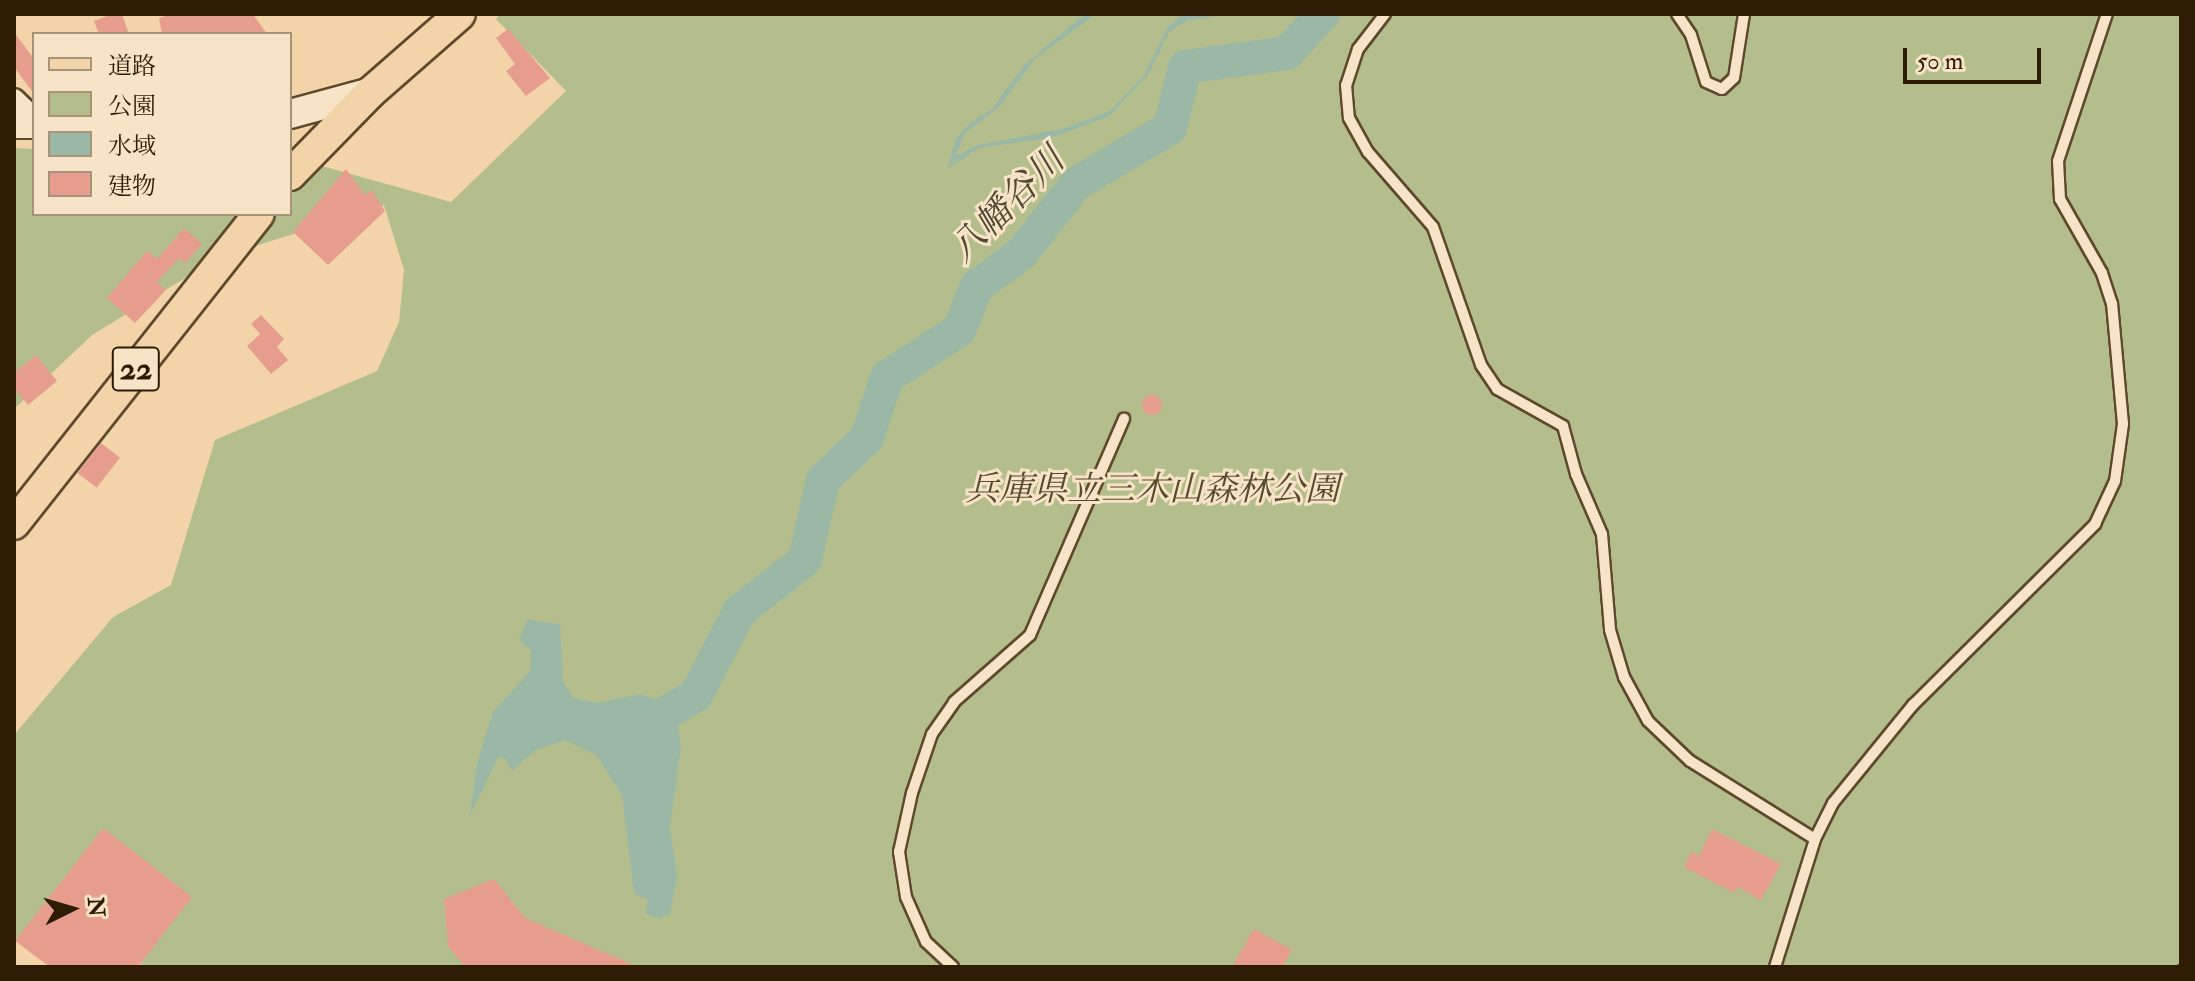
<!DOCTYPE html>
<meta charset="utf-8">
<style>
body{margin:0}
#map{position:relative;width:2195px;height:981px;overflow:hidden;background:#f2d4a8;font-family:"IM FELL Double Pica","Noto Serif JP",serif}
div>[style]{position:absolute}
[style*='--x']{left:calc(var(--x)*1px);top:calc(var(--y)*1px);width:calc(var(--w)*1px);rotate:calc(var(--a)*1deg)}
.green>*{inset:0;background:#b4be8c}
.water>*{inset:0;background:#9bb8a7}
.river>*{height:34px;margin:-17px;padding:0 17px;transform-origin:17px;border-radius:17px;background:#9bb8a7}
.building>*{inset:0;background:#e79d8d;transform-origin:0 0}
.round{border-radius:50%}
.path>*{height:3px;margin-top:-1.5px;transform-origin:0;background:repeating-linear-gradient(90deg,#2d1b04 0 6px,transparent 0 10px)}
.roads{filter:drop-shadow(2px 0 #5e492d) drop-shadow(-2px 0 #5e492d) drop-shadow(0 2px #5e492d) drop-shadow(0 -2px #5e492d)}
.lane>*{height:10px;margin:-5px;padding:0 5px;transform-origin:5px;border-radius:5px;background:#f7e3c6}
.street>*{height:20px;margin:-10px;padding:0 10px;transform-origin:10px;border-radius:10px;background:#f7e3c6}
.secondary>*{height:28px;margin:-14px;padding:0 14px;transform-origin:14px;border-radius:14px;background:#f7e3c6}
.primary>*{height:30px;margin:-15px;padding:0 15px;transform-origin:15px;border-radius:15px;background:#f2d4a8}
span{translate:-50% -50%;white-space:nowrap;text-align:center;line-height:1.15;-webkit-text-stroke:6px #f7e3c6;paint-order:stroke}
.shield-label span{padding:2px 6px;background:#f7e3c6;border:2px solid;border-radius:6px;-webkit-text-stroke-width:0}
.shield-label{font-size:32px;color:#2d1b04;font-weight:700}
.park-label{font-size:34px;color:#564c2d;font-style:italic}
.water-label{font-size:36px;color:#4e4a35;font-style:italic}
.frame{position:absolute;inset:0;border:16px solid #2d1b04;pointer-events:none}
.legend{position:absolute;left:32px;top:32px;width:260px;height:184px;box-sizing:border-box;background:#f7e3c6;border:2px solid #a69378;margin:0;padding:10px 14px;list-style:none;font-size:24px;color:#2d1b04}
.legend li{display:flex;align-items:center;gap:16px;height:40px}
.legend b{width:40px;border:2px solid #a69378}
.north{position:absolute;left:32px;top:869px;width:80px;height:80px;-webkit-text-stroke:6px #f7e3c6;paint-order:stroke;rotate:85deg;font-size:22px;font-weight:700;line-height:32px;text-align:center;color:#2d1b04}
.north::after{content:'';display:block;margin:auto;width:28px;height:36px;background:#2d1b04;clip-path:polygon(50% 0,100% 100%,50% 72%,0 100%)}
.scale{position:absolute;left:1903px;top:48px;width:138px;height:36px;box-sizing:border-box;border:4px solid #2d1b04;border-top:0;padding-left:10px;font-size:24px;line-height:28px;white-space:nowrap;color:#2d1b04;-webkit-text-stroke:6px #f7e3c6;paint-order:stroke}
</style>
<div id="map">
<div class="green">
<i style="clip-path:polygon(500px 14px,2181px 14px,2181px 967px,139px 967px,173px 914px,40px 946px,14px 939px,14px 735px,113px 617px,171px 585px,215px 440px,377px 371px,399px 322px,404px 270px,384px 205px,218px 258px,92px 335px,14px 409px,14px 148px,34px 149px,34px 214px,290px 214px,290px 157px,451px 202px,566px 91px,496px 19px)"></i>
</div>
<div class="water">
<i style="clip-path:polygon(1085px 14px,1096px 14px,1035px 59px,1000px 106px,964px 134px,956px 156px,978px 145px,1062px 129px,1110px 111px,1144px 75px,1169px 25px,1183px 14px,1235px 14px,1189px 20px,1169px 32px,1148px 75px,1109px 116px,1054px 137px,979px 148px,947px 169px,956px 139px,970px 123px,992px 109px,1025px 64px)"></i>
<i style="clip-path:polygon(527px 620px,560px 624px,563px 682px,574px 698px,598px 703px,640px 694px,669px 704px,676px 713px,681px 747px,670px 827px,677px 877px,670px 914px,659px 918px,645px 913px,648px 900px,634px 893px,622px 795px,596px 755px,565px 740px,536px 750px,512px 771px,505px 758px,498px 758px,469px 817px,478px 759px,493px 712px,530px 671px,531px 650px,519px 640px)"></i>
</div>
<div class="river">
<i style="--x:666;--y:713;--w:35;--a:-31"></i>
<i style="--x:696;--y:695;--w:95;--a:-62.4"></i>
<i style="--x:740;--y:611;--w:83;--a:-38.1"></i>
<i style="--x:805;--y:560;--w:82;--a:-77.3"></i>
<i style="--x:823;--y:480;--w:61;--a:-43.7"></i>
<i style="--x:867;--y:438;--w:64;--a:-71.8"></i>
<i style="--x:887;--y:377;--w:86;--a:-33.1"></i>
<i style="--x:959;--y:330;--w:48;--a:-67.8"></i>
<i style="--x:977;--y:286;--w:54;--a:-36"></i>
<i style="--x:1021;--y:254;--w:89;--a:-51.8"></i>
<i style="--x:1076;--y:184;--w:109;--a:-30.8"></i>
<i style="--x:1170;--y:128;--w:63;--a:-76.2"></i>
<i style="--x:1185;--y:67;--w:103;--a:-7.8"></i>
<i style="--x:1287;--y:53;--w:53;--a:-47.3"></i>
</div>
<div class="building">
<i style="clip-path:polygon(112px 14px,122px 14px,129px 34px,99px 34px,94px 21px)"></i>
<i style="clip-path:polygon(171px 14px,253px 14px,267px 34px,162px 34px,159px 18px)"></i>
<i style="clip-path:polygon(508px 29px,550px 78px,526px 96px,506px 71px,515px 64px,496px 38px)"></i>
<i style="clip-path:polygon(14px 32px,34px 59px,34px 94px,14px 67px)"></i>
<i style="clip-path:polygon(346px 169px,365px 195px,372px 190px,385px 211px,328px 265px,293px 232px)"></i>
<i style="clip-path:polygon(184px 228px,202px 244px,185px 263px,179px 258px,157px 282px,166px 290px,135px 323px,107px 298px,147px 251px,157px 259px)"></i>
<i style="clip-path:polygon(261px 315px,284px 339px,277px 347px,288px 360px,271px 374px,247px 346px,260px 334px,251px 324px)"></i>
<i style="clip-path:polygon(36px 355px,57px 381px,28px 405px,14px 388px,14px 373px)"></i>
<i class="round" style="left:1142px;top:395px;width:20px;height:20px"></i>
<i style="left:101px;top:443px;width:24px;height:38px;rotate:38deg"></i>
<i style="clip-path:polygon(103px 828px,192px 897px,138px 967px,50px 967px,15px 941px)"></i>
<i style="clip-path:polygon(1712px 829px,1781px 864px,1761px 900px,1738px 887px,1734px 893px,1684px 867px,1691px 852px,1699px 856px)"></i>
<i style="clip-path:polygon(494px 879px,525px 918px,638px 967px,465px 967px,448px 946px,444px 899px)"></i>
<i style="clip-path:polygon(1254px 929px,1292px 950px,1282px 967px,1232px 967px)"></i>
</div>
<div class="path">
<i style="--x:2167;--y:967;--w:14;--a:-8"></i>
</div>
<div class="roads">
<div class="lane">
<i style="--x:1385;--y:14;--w:44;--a:127.6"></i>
<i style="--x:1358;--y:49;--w:38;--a:108"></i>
<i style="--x:1346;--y:85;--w:33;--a:85"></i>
<i style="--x:1349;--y:118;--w:39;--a:61"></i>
<i style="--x:1368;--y:152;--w:99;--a:49.1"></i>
<i style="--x:1433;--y:227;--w:146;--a:70.8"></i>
<i style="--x:1481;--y:365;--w:29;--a:56"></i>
<i style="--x:1497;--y:389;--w:76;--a:29.3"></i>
<i style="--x:1563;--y:426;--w:50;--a:74.8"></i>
<i style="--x:1576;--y:474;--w:65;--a:66.6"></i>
<i style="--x:1602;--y:534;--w:96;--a:85.2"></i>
<i style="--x:1610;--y:630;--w:49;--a:73.4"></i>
<i style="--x:1624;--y:677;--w:50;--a:61.4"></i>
<i style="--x:1648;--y:721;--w:58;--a:43.6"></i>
<i style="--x:1690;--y:761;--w:147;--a:32"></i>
<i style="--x:1677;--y:14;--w:25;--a:56"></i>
<i style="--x:1691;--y:35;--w:49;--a:72.3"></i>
<i style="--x:1706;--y:82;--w:17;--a:24"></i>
<i style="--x:1722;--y:89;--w:16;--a:-43"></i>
<i style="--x:1734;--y:78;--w:65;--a:-81.1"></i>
<i style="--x:953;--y:967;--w:37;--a:-137"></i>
<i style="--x:926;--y:942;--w:49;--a:-114"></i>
<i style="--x:906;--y:897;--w:46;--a:-98.8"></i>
<i style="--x:899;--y:852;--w:60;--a:-77.6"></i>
<i style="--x:912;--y:793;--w:62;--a:-71.3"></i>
<i style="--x:932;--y:734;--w:39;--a:-55"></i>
<i style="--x:954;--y:702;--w:101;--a:-41.4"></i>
<i style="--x:1030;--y:635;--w:236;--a:-66.5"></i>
<i style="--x:1775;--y:967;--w:134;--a:-72.6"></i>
<i style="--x:1815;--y:839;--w:40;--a:-63.4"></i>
<i style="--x:1833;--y:803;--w:127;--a:-50.8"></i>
<i style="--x:1913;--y:705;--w:257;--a:-44.8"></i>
<i style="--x:2095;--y:524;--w:47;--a:-65.1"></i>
<i style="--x:2115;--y:481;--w:58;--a:-82"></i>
<i style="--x:2123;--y:424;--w:121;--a:-95.2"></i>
<i style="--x:2112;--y:304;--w:33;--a:-108"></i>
<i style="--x:2102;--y:273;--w:85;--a:-119.6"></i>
<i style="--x:2060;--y:199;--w:38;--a:-93"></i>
<i style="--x:2058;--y:161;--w:155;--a:-71.6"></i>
</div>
<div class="street">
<i style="--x:14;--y:99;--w:28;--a:44"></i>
</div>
<div class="secondary">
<i style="--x:290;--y:114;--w:84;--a:-15.2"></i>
<i style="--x:14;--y:124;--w:20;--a:0"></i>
</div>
<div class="primary">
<i style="--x:290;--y:175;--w:116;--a:-45.7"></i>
<i style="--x:371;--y:92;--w:118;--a:-41.2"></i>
<i style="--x:14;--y:524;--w:395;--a:-51.7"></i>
</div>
</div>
<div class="shield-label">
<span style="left:136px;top:369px">22</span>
</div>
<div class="park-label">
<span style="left:1152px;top:490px">兵庫県立三木山森林公園</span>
</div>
<div class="water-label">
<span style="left:1007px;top:205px;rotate:-45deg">八幡谷川</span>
</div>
<div class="frame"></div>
<ul class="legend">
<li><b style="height:10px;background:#f2d4a8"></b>道路</li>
<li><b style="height:22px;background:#b4be8c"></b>公園</li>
<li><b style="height:22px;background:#9bb8a7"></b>水域</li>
<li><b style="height:22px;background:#e79d8d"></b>建物</li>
</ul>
<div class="north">N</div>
<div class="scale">50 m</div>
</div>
